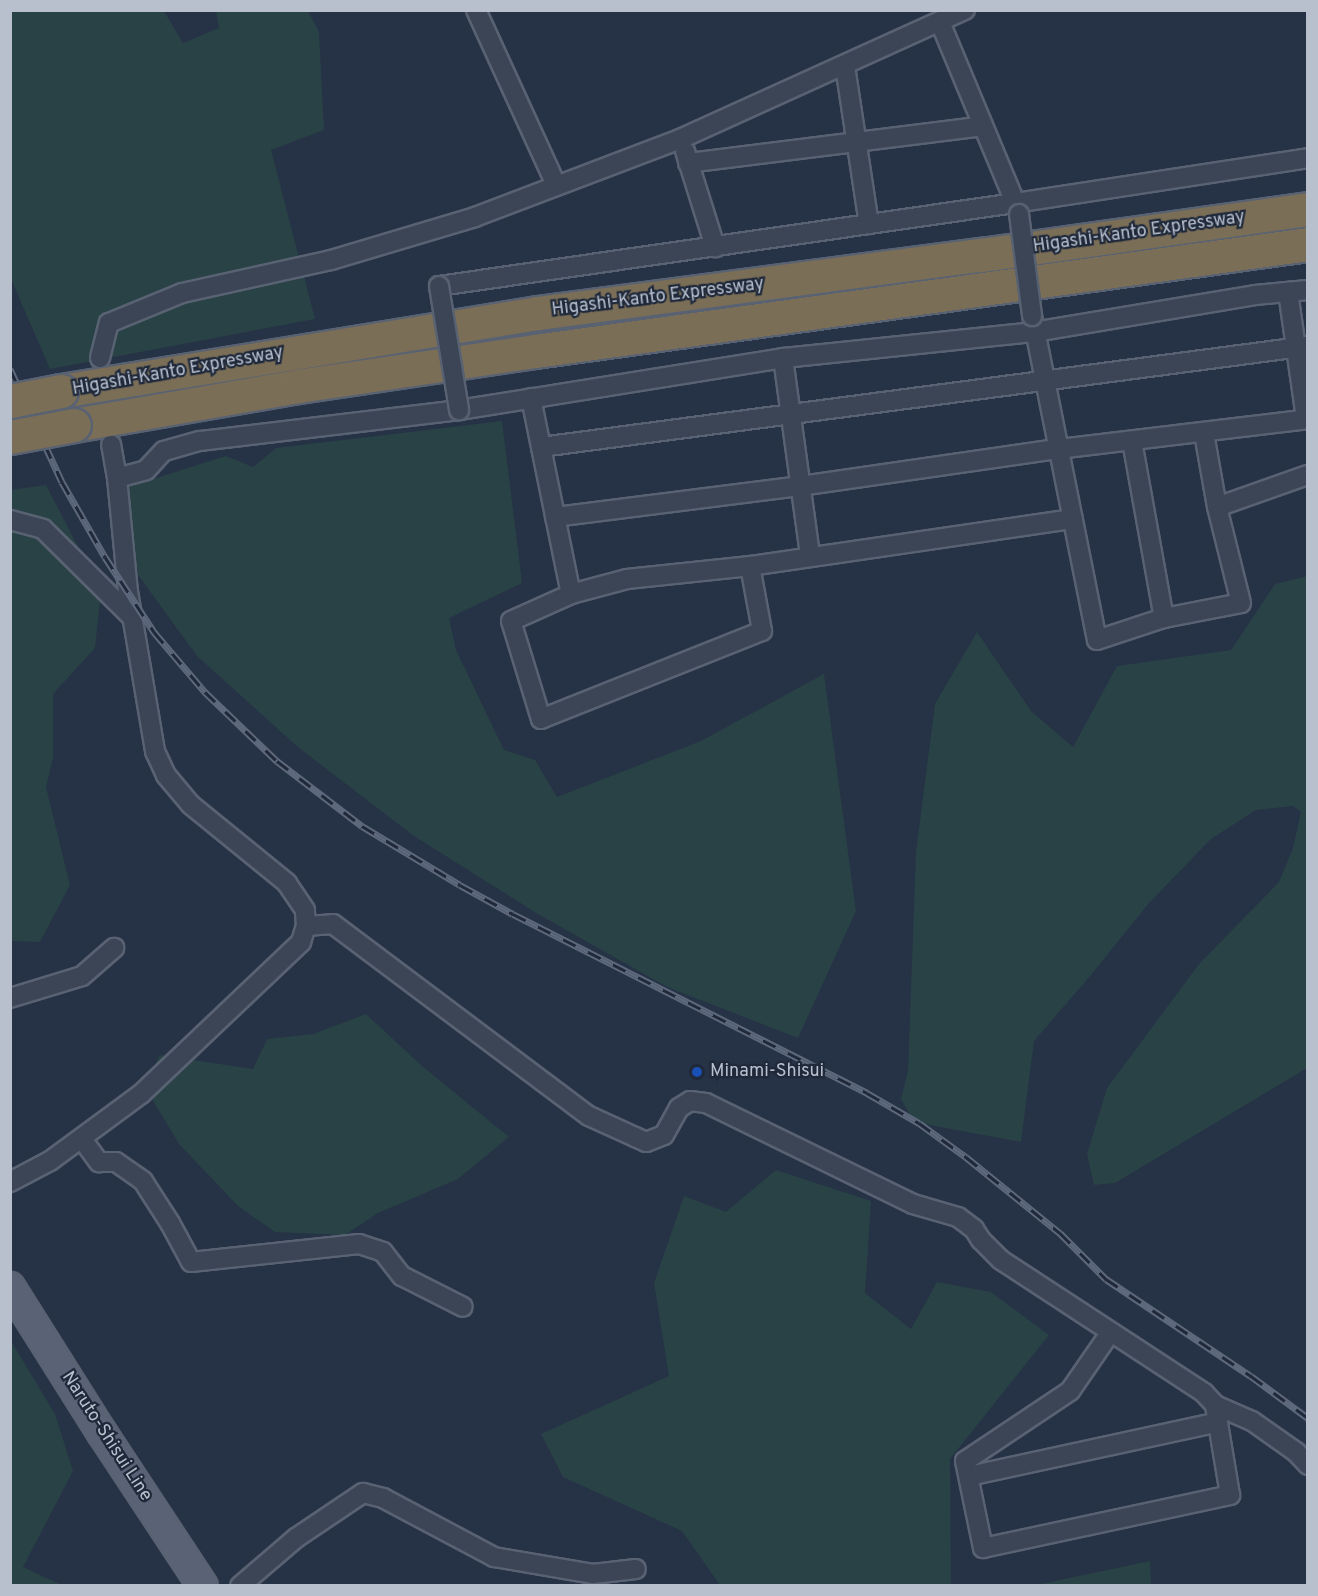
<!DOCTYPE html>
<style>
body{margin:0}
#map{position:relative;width:1318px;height:1596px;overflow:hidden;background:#263245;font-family:Overpass,sans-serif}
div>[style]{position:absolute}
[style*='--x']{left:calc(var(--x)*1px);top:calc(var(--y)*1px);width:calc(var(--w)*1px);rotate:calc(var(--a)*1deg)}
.green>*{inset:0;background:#284246}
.roads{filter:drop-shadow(2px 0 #596272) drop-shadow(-2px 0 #596272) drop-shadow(0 2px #596272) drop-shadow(0 -2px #596272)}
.minor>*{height:18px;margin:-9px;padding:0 9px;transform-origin:9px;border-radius:9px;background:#3b4555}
.primary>*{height:28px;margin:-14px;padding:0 14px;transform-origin:14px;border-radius:14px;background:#596375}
.motorway>*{height:33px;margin:-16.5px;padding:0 16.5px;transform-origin:16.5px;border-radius:16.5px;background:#7b6e57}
.rail>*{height:7px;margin-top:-3.5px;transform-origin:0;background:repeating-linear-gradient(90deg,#1f293a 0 14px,#5d687c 0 28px);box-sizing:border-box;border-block:2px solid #5d687c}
.bridges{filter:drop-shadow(2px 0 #596272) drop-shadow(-2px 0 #596272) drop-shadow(0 2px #596272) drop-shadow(0 -2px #596272)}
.minor-bridge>*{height:18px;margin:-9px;padding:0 9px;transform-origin:9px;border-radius:9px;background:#3b4555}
.motorway-bridge>*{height:33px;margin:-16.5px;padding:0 16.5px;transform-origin:16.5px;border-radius:16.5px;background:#7b6e57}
.dots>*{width:16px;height:16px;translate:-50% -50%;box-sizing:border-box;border:3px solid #1f293a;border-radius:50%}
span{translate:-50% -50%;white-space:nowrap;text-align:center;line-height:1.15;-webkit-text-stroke:4.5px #1f293a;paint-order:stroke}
.street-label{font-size:18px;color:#b8c0ce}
.poi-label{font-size:18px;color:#b8c0ce}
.left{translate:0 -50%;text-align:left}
.frame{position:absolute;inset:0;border:12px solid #b8c0ce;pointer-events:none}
</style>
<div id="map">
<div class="green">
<i style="clip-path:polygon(10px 11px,164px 11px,183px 43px,219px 28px,216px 11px,308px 11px,319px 32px,324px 130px,271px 150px,315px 319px,50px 369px,11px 279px)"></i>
<i style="clip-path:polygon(502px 421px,522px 583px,449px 618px,456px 650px,504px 750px,535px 760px,557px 797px,701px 741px,824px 674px,856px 911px,798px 1038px,667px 987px,538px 914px,414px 836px,299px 748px,197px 656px,138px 575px,124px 488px,226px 456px,253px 467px,276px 448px)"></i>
<i style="clip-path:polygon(46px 485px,101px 591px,95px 648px,53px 694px,53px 758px,46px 787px,70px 885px,40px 942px,11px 941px,11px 490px)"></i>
<i style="clip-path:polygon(1307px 576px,1307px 1068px,1115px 1183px,1094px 1185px,1087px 1154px,1107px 1088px,1199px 964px,1279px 882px,1293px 848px,1301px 812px,1293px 806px,1256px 810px,1211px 839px,1149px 903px,1091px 975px,1034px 1041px,1021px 1142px,914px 1122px,901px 1099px,908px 1071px,916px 852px,935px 704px,977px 632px,1031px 711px,1073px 747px,1117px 666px,1231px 650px,1275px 584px)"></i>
<i style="clip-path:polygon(366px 1014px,422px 1066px,509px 1137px,458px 1179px,378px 1213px,345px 1235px,275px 1232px,238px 1206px,179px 1144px,144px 1086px,160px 1055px,253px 1069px,267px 1039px,313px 1034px)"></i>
<i style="clip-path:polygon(776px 1170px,871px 1201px,865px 1293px,911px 1329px,937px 1282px,991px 1292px,1049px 1335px,950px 1459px,951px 1585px,720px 1585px,682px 1531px,563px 1477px,541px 1434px,669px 1376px,654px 1283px,684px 1196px,726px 1212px)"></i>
<i style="clip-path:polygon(11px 1341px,55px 1414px,73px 1471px,23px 1567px,62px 1585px,11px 1585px)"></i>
<i style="clip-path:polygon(1150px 1561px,1151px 1585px,1036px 1585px)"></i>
</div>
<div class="roads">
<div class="minor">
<i style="--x:476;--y:10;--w:192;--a:65.4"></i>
<i style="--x:940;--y:22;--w:206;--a:67.4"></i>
<i style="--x:845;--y:66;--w:160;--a:81.4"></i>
<i style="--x:685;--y:151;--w:101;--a:72.6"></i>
<i style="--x:688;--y:163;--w:297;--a:-7.1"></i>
<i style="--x:439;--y:286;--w:582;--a:-8.2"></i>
<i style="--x:1015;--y:203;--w:296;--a:-8.7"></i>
<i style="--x:1288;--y:292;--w:128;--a:81.9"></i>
<i style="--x:1033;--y:320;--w:326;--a:78.7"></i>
<i style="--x:1097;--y:640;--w:71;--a:-18.2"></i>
<i style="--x:1164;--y:618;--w:78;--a:-11"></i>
<i style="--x:1241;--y:603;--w:99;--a:-104"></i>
<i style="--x:1217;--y:507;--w:75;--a:-100"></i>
<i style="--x:100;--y:358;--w:36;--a:-76"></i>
<i style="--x:109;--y:323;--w:79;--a:-22.3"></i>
<i style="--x:182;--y:293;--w:153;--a:-12.5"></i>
<i style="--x:331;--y:260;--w:150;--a:-16.6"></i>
<i style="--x:475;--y:217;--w:219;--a:-20.8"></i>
<i style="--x:680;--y:139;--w:313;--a:-24.4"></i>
<i style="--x:783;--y:358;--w:200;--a:82.2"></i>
<i style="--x:531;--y:398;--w:200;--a:78.5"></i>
<i style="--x:1132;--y:441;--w:180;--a:79.8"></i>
<i style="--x:541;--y:447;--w:774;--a:-7.5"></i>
<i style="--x:117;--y:478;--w:30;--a:-15"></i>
<i style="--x:146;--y:470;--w:26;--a:-47"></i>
<i style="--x:164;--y:451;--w:37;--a:-16"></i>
<i style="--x:200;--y:441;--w:261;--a:-6.8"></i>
<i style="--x:459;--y:410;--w:328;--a:-9.1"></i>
<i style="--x:783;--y:358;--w:252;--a:-5.9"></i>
<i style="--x:1034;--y:332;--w:224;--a:-9.5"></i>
<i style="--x:1255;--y:295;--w:53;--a:-5.4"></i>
<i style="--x:1217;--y:507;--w:96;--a:-19.4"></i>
<i style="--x:555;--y:517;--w:247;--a:-7.2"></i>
<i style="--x:800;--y:486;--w:261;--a:-8.2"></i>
<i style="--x:1058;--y:449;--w:252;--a:-6.8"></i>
<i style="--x:10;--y:520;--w:34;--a:15"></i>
<i style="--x:43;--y:529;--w:127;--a:44.7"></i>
<i style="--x:750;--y:566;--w:66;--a:79.5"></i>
<i style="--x:762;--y:631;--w:238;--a:158.3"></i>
<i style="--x:541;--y:719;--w:102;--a:-107"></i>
<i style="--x:511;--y:621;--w:66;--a:-24.2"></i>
<i style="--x:571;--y:594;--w:58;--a:-15"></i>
<i style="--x:627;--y:579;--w:124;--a:-6"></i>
<i style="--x:750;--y:566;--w:326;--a:-8.3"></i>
<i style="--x:306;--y:926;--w:27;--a:-4"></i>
<i style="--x:333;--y:924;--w:320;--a:36.9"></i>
<i style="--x:589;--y:1116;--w:51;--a:24.5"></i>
<i style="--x:635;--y:1137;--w:12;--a:24"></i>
<i style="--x:646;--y:1142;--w:19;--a:-21"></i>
<i style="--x:664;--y:1135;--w:31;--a:-61"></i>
<i style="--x:679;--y:1108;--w:13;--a:-32"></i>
<i style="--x:690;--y:1101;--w:16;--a:7"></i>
<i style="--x:706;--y:1103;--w:230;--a:26"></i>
<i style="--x:913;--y:1204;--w:47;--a:16.1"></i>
<i style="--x:958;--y:1217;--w:20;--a:37"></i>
<i style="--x:974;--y:1229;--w:13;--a:58"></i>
<i style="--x:981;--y:1240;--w:28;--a:45"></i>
<i style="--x:1001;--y:1260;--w:243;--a:33.2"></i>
<i style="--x:1204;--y:1393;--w:16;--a:47"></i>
<i style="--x:1215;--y:1405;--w:40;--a:23.4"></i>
<i style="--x:1252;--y:1421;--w:54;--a:35.2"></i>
<i style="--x:1296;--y:1452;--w:18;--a:47"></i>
<i style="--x:10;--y:998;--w:75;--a:-17"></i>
<i style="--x:82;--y:976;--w:43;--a:-41.2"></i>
<i style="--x:82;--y:1139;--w:29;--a:54"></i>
<i style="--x:99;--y:1162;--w:17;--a:0"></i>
<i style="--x:116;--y:1162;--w:33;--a:35"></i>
<i style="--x:143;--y:1181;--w:50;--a:57.3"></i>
<i style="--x:170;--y:1223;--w:44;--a:61.7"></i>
<i style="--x:191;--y:1262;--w:169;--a:-6.1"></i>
<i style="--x:359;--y:1244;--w:25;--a:18"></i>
<i style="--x:383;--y:1252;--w:31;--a:52"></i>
<i style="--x:402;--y:1276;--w:68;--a:26.9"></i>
<i style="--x:10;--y:1182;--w:45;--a:-27.7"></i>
<i style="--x:50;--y:1161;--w:113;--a:-36.4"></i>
<i style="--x:141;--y:1094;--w:221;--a:-43.5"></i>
<i style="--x:301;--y:942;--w:17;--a:-73"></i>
<i style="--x:306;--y:926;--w:16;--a:-94"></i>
<i style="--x:305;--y:910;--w:32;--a:-124"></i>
<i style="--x:287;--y:883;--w:124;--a:-140.9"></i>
<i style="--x:191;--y:805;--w:39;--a:-130"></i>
<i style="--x:166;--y:775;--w:26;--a:-115"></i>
<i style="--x:155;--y:751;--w:161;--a:-99.6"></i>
<i style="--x:128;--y:592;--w:115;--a:-95.5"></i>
<i style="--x:117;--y:478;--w:34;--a:-100"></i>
<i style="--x:1110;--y:1333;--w:70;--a:124.6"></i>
<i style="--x:1070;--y:1391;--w:126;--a:146.3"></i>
<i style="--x:965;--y:1461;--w:89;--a:78.3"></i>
<i style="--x:983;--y:1548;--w:253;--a:-12.1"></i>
<i style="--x:1230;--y:1495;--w:91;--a:-99.5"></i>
<i style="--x:969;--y:1476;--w:255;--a:-12.2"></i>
<i style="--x:240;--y:1586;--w:74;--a:-40.6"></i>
<i style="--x:296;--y:1538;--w:81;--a:-33.9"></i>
<i style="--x:363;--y:1493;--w:21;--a:14"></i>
<i style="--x:383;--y:1498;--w:126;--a:28"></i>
<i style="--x:494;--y:1557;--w:100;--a:9.7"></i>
<i style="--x:593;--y:1574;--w:43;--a:-6.6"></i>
</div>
<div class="primary">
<i style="--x:10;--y:1287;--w:173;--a:57.8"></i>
<i style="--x:102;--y:1433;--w:183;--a:56.6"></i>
</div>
<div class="motorway">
<i style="--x:61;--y:391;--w:483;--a:-9.3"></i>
<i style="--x:538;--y:313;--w:447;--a:-7.5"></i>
<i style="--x:981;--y:255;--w:330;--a:-8"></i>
<i style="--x:74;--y:425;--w:227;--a:-9.9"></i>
<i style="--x:298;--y:386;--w:240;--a:-8.4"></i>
<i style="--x:535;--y:351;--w:780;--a:-7.88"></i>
</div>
</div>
<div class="rail">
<i style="--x:10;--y:369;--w:124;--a:65.3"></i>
<i style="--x:62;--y:482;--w:86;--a:60.2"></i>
<i style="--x:105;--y:557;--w:90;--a:56.8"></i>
<i style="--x:154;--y:632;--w:79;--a:49.6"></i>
<i style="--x:205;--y:692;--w:100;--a:43.8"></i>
<i style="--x:277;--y:761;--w:107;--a:37.4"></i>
<i style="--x:362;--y:826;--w:114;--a:31"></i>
<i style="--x:460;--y:885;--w:60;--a:28.7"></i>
<i style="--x:513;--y:914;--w:397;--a:26.8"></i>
<i style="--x:867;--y:1093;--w:60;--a:30"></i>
<i style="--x:919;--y:1123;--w:58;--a:35.9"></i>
<i style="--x:966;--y:1157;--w:121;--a:39"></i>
<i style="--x:1060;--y:1233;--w:65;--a:45"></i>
<i style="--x:1106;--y:1279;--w:174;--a:33.8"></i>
<i style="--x:1251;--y:1376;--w:71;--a:36.4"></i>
</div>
<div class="bridges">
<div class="minor-bridge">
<i style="--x:1019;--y:214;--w:103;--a:82.7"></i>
<i style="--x:439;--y:286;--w:126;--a:80.8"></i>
</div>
<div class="motorway-bridge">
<i style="--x:10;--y:401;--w:52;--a:-11.1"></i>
<i style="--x:10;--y:437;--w:65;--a:-10.6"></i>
</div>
</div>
<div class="dots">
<i style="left:697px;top:1072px;background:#1a4fb4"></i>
</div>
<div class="street-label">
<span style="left:1139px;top:233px;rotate:-8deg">Higashi-Kanto Expressway</span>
<span style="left:658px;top:298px;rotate:-7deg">Higashi-Kanto Expressway</span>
<span style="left:178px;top:372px;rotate:-10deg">Higashi-Kanto Expressway</span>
<span style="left:106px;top:1437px;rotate:57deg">Naruto-Shisui Line</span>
</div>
<div class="poi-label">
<span class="left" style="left:710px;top:1072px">Minami-Shisui</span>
</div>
<div class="frame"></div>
</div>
